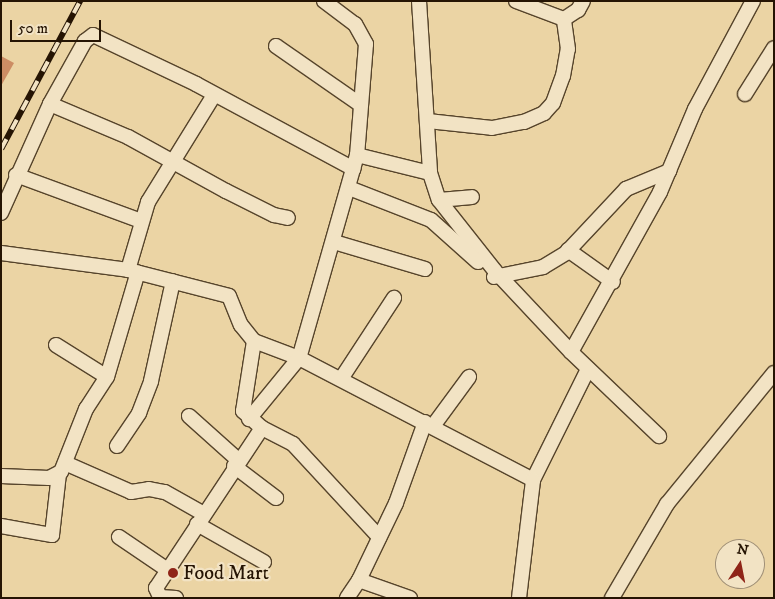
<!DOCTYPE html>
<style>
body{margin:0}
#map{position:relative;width:775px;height:599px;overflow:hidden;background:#ebd4a4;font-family:"IM FELL DW Pica",serif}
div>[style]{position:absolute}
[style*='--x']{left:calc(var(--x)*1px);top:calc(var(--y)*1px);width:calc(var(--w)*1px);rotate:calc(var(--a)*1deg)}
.building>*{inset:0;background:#cc8d64}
.roads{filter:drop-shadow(1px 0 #56442b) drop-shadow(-1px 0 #56442b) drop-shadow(0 1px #56442b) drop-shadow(0 -1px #56442b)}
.minor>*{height:14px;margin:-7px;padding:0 7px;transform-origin:7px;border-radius:7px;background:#f2e3c4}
.rail>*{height:5.5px;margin-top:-2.75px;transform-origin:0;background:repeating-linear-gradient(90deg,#f2e3c4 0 11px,#251403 0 22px);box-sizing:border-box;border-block:1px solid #251403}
.dots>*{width:14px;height:14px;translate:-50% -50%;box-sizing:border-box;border:2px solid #f2e3c4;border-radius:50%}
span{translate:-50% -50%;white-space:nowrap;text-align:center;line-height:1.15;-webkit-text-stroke:4.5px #f2e3c4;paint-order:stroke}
.poi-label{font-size:20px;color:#251403}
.left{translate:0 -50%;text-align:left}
.frame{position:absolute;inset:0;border:2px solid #251403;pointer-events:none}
.north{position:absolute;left:715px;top:539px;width:50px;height:50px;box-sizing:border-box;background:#f2e3c4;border:1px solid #a09077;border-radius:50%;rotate:11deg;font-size:14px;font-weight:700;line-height:20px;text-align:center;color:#251403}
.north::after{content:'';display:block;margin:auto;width:18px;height:22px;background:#8f2418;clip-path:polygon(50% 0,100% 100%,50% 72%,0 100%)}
.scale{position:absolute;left:10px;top:20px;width:91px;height:22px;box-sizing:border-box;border:2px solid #251403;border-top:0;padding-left:6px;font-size:15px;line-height:18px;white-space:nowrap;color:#251403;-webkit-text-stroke:4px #f2e3c4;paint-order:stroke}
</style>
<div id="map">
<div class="building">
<i style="clip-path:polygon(1px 56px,14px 63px,1px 86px)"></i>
</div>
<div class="roads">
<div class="minor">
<i style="--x:324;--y:1;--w:39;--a:37"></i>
<i style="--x:355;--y:24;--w:23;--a:61"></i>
<i style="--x:366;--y:44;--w:111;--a:94.6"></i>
<i style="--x:357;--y:155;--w:211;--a:105.9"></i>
<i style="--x:299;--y:358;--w:264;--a:27.5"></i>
<i style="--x:533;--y:480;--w:124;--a:-63.6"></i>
<i style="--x:419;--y:1;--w:172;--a:86.3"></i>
<i style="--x:430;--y:173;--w:28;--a:72"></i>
<i style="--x:439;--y:200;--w:90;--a:51.7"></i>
<i style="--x:495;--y:271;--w:111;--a:46.8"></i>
<i style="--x:571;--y:352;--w:122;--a:43.7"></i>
<i style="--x:516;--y:1;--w:51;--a:20.6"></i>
<i style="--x:564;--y:19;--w:17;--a:-33"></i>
<i style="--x:578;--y:10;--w:10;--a:-61"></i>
<i style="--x:276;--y:46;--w:103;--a:34.8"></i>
<i style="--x:745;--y:94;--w:54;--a:-57.8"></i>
<i style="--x:50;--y:104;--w:85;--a:22.9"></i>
<i style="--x:128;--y:137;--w:112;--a:28.9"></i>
<i style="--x:226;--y:191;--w:54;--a:26.6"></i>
<i style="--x:274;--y:215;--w:14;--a:12"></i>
<i style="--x:428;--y:121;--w:64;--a:6.2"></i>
<i style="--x:492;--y:128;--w:33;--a:-11"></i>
<i style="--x:524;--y:122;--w:22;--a:-24"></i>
<i style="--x:544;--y:113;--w:13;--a:-48"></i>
<i style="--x:553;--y:103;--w:29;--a:-70"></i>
<i style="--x:563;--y:76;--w:27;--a:-80"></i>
<i style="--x:568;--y:49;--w:30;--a:-98"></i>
<i style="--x:357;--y:155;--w:75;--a:13.9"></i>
<i style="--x:16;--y:175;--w:133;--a:20.2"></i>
<i style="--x:349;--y:188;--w:88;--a:21.3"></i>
<i style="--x:431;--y:220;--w:63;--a:41.8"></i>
<i style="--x:439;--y:200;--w:33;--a:-5"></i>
<i style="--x:1;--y:213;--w:120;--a:-65.8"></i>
<i style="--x:50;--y:104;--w:72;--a:-60.9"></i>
<i style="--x:85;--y:41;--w:10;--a:-37"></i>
<i style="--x:93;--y:35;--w:114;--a:25.4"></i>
<i style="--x:196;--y:84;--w:179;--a:28.3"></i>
<i style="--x:334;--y:242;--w:95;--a:16.5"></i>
<i style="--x:568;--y:250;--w:55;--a:35.4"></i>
<i style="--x:1;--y:253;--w:128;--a:7.6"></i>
<i style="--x:128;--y:270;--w:104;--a:14.4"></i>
<i style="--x:229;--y:296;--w:31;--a:68"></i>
<i style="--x:241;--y:325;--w:21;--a:51"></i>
<i style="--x:254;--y:341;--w:48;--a:20.7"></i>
<i style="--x:299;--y:358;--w:79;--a:129.3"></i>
<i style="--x:128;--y:270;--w:71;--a:-73.6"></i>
<i style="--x:148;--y:202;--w:126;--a:-58.3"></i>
<i style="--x:494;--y:277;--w:50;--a:-11.5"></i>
<i style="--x:543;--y:267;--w:27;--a:-31"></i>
<i style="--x:566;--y:253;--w:88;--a:-46.8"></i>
<i style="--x:626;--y:189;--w:47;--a:-22.7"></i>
<i style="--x:254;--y:341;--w:71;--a:98.9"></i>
<i style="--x:243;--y:411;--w:25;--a:42"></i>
<i style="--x:262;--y:428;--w:35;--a:27"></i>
<i style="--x:293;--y:444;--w:127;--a:47.2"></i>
<i style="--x:56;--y:345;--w:60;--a:32.1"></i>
<i style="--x:571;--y:352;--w:183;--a:-60.9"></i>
<i style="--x:660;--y:192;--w:90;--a:-67.1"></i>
<i style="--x:695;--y:109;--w:123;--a:-61.8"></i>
<i style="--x:341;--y:379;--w:97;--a:-56.8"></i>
<i style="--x:189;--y:416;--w:66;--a:41.9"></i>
<i style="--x:433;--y:426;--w:61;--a:-53.7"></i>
<i style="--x:117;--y:446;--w:40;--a:-56"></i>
<i style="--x:139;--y:413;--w:34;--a:-69"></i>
<i style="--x:151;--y:381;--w:102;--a:-77.6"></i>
<i style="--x:65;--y:463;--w:72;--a:23.7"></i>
<i style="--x:131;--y:492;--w:18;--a:-9"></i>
<i style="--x:149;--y:489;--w:16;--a:11"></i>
<i style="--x:165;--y:492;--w:45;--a:29.4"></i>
<i style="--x:234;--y:466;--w:53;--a:37.3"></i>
<i style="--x:1;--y:476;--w:48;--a:2.4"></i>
<i style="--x:49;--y:478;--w:13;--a:-27"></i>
<i style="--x:61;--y:472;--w:68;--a:-68.4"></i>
<i style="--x:86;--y:409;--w:38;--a:-57"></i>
<i style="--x:107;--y:377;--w:109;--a:-73.6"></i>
<i style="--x:197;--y:524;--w:77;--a:29.6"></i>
<i style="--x:1;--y:526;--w:52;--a:10"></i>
<i style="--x:52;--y:535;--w:61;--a:-83.5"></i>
<i style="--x:119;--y:537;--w:57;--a:34.2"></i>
<i style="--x:176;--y:598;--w:16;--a:-176"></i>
<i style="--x:160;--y:597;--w:10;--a:-114"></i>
<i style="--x:156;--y:588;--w:192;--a:-56.5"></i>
<i style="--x:347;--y:598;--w:22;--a:-56"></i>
<i style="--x:410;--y:598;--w:54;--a:-160.6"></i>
<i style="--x:359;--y:580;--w:85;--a:-64.3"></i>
<i style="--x:396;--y:503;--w:86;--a:-70.3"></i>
<i style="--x:519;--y:598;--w:119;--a:-83.2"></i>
<i style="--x:612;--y:598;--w:109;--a:-59.7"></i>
<i style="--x:667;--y:504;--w:169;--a:-50.8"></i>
</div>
</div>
<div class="rail">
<i style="--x:1;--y:149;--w:168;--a:-61.9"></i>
</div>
<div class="dots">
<i style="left:173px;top:573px;background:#8f2418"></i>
</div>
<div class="poi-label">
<span class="left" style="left:183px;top:573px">Food Mart</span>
</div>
<div class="frame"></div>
<div class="north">N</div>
<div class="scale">50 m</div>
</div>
